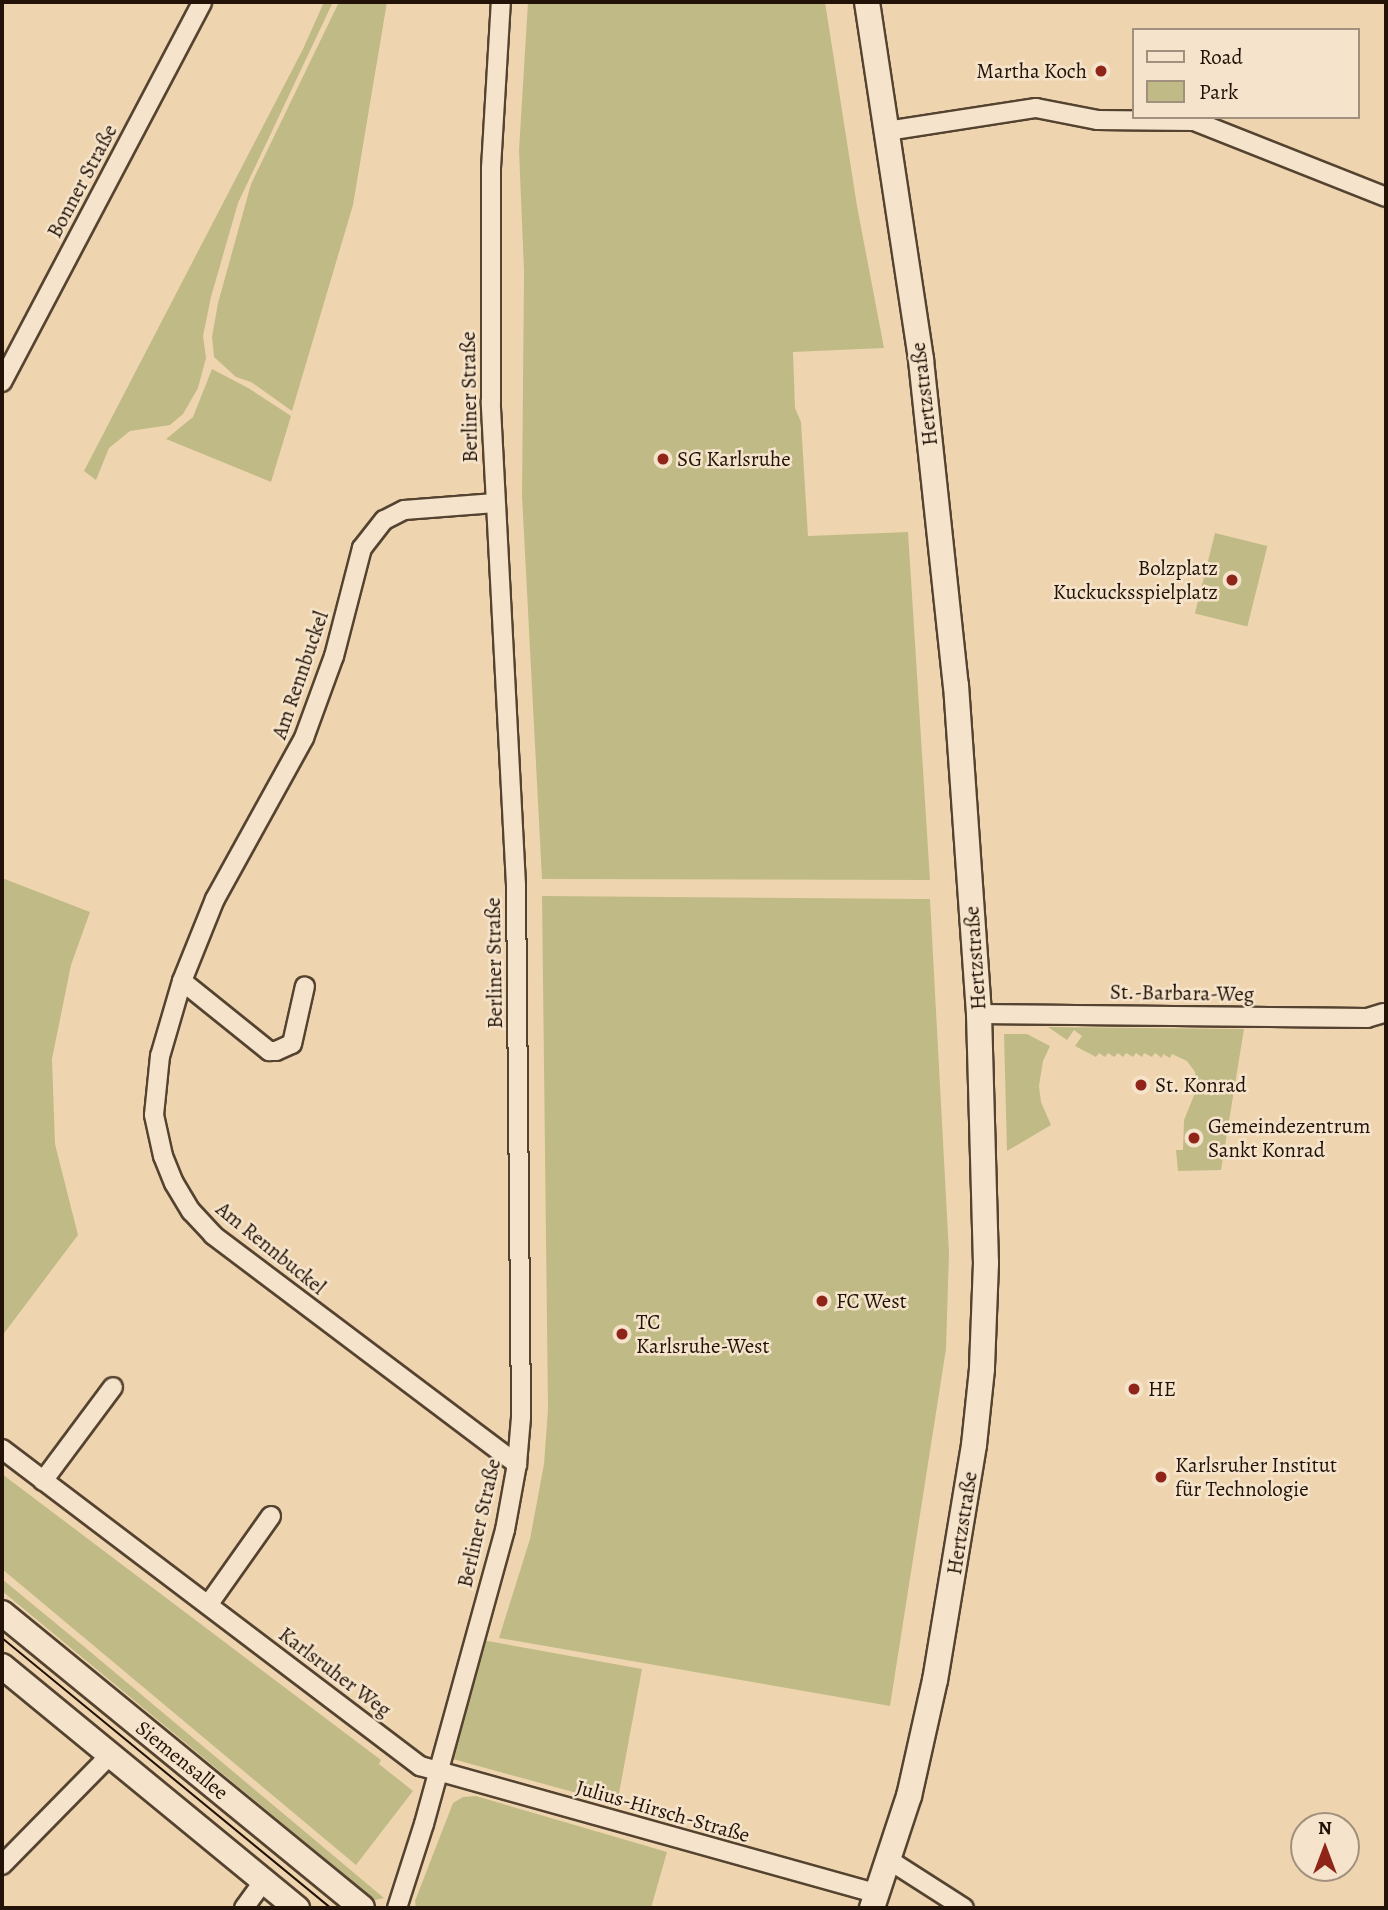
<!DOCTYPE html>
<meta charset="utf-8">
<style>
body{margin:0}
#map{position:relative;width:1388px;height:1910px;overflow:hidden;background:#efd5af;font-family:Alegreya,serif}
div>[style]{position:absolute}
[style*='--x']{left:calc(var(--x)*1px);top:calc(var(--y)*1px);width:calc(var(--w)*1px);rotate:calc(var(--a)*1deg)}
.green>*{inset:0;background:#c0bb86;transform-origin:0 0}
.roads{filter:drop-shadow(2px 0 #554331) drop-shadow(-2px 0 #554331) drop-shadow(0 2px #554331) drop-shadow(0 -2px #554331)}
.minor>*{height:18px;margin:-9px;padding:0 9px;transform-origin:9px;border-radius:9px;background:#f5e4cb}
.secondary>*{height:24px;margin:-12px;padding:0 12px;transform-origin:12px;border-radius:12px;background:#f5e4cb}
.tram>*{height:2px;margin:-1px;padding:0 1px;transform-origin:1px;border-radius:1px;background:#221207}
.dots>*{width:19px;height:19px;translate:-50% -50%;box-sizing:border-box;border:4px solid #f5e4cb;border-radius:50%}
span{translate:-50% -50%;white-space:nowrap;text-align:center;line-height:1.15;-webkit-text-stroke:5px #f5e4cb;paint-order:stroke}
.poi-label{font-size:21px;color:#221207}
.right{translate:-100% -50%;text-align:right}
.left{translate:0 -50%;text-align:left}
.street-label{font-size:21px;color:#221207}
.frame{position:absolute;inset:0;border:4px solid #221207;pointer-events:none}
.legend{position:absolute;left:1132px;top:28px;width:228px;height:91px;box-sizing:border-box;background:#f5e4cb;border:2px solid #a1907d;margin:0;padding:9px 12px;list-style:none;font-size:21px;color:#221207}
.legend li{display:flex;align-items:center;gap:14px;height:35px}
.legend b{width:35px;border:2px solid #a1907d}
.north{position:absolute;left:1290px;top:1812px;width:70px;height:70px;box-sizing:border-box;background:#f5e4cb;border:2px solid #a1907d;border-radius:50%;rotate:0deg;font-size:19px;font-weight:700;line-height:28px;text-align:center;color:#221207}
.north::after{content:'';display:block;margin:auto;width:24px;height:32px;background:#8f2418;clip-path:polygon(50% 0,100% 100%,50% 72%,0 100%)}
</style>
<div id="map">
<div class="green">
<i style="clip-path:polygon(324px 2px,333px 2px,238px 203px,211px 297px,203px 336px,206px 358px,198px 388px,183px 414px,170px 425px,130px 431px,109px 448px,96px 480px,84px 471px,303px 49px)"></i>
<i style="clip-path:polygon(339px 2px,387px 2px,353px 205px,292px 411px,251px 382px,236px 377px,214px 357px,212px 337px,218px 303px,251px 184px)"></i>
<i style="clip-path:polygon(528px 2px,825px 2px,857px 206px,884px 348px,793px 352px,795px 408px,801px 422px,808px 536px,908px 532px,930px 880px,542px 879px,522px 496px,524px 272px,519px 150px)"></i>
<i style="clip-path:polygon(212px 369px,250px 389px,291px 416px,271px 482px,166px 439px,193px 417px)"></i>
<i style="left:1215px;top:533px;width:54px;height:83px;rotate:14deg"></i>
<i style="clip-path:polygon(2px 878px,90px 912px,71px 965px,52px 1059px,55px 1144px,78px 1235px,2px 1336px)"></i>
<i style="clip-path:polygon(542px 896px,930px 899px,949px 1253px,946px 1349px,890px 1706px,499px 1638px,530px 1539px,544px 1464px,548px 1409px)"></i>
<i style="clip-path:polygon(1048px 1027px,1244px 1029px,1221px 1170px,1178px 1171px,1176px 1150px,1183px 1150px,1184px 1120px,1197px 1088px,1195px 1072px,1187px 1061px,1172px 1054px,1170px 1058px,1163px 1054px,1162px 1058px,1155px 1053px,1152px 1057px,1144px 1053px,1142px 1057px,1136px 1053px,1133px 1057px,1126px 1053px,1123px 1057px,1118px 1053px,1114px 1057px,1108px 1053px,1105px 1057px,1099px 1053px,1096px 1057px,1075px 1046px,1082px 1036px,1074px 1030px,1067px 1040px)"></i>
<i style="clip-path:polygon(1004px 1034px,1027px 1034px,1050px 1046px,1043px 1061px,1039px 1086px,1041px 1102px,1051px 1125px,1007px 1151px)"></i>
<i style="clip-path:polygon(2px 1474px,381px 1760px,379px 1764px,413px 1791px,356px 1865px,2px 1569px)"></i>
<i style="clip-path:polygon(2px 1579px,93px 1654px,384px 1898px,375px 1900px,2px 1591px)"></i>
<i style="clip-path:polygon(482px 1640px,642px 1669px,617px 1804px,449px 1758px)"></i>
<i style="clip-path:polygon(476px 1796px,667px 1852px,651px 1908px,416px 1908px,415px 1901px,453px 1803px,463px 1797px)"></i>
</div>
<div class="roads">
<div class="minor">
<i style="--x:887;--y:131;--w:151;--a:-8.8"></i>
<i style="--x:1036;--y:108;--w:62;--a:11.1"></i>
<i style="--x:1097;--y:120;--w:97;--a:0.6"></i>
<i style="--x:1194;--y:121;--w:206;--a:21.6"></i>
<i style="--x:2;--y:382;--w:429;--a:-62.2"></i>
<i style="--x:495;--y:503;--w:91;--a:175.6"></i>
<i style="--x:404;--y:510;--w:22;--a:153"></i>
<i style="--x:384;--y:520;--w:36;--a:128"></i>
<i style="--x:362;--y:548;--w:112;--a:104.5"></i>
<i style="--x:334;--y:656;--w:87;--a:110.1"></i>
<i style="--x:304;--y:738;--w:184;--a:118.9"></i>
<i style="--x:215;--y:899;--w:88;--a:111.9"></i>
<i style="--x:182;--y:981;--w:78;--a:106.3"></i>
<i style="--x:160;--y:1056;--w:59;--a:95.8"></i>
<i style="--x:154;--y:1115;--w:42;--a:77.6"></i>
<i style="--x:163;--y:1156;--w:29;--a:68"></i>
<i style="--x:174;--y:1183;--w:33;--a:59"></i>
<i style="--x:191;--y:1211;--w:33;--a:47"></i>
<i style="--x:213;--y:1235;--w:381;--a:37"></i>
<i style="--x:182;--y:981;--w:112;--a:38.8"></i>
<i style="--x:269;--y:1051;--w:7;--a:0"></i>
<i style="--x:276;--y:1051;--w:17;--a:-24"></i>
<i style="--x:292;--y:1044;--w:59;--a:-77.4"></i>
<i style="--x:979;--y:1014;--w:388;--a:0.6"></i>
<i style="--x:1367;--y:1018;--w:17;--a:-17"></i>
<i style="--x:2;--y:1449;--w:525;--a:37.18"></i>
<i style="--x:420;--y:1766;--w:475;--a:15.6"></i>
<i style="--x:43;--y:1481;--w:117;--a:-53.3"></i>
<i style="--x:208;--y:1605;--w:109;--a:-54.7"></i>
<i style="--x:889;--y:1860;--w:89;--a:32.6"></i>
<i style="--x:2;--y:1865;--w:154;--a:-45.5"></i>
<i style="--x:244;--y:1908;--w:34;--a:-54"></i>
<i style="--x:397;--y:1908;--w:88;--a:-72.2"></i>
<i style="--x:424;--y:1824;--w:305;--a:-74.6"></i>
<i style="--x:505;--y:1530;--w:67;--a:-79.7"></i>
<i style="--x:517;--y:1464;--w:47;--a:-85.1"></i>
<i style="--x:521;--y:1417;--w:532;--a:-90.54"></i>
<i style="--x:516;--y:885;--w:484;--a:-93"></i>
<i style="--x:491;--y:402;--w:234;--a:-90"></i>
<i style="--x:491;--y:168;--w:166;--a:-86.6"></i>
</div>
<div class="secondary">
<i style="--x:867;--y:2;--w:362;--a:81.4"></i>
<i style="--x:921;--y:360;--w:327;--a:83.9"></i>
<i style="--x:956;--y:685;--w:330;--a:86"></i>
<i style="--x:979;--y:1014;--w:249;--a:88.4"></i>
<i style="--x:986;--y:1263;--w:106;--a:92.2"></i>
<i style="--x:982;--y:1369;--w:76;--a:96"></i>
<i style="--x:974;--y:1445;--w:238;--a:99.4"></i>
<i style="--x:935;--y:1680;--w:119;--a:102.6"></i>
<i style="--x:909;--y:1796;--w:118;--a:108.3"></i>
<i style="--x:2;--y:1613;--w:465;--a:39.3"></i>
<i style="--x:2;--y:1666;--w:382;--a:39.4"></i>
</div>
</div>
<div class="tram">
<i style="--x:2;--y:1638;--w:426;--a:39.4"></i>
</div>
<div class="dots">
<i style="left:1101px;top:71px;background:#8f2418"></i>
<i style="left:663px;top:459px;background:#8f2418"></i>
<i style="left:1232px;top:580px;background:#8f2418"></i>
<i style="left:1141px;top:1085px;background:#8f2418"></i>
<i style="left:1194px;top:1138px;background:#8f2418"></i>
<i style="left:822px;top:1301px;background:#8f2418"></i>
<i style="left:622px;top:1334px;background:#8f2418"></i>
<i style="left:1134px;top:1389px;background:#8f2418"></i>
<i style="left:1161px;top:1477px;background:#8f2418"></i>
</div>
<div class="poi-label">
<span class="right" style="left:1087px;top:71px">Martha Koch</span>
<span class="left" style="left:677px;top:459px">SG Karlsruhe</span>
<span class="right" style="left:1218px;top:580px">Bolzplatz<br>Kuckucksspielplatz</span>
<span class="left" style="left:1155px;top:1085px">St. Konrad</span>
<span class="left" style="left:1208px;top:1138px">Gemeindezentrum<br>Sankt Konrad</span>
<span class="left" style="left:836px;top:1301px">FC West</span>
<span class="left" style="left:636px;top:1334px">TC<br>Karlsruhe-West</span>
<span class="left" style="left:1148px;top:1389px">HE</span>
<span class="left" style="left:1175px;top:1477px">Karlsruher Institut<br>für Technologie</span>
</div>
<div class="street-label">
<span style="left:82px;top:181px;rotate:-62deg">Bonner Straße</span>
<span style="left:924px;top:394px;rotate:-97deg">Hertzstraße</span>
<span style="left:469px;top:397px;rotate:-91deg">Berliner Straße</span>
<span style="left:300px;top:675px;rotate:-71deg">Am Rennbuckel</span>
<span style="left:975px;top:958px;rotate:-94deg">Hertzstraße</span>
<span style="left:494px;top:963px;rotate:-91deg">Berliner Straße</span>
<span style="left:1182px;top:993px;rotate:1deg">St.-Barbara-Weg</span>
<span style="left:271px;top:1248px;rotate:39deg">Am Rennbuckel</span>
<span style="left:479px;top:1523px;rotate:-77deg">Berliner Straße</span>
<span style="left:962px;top:1523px;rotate:-81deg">Hertzstraße</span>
<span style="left:335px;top:1672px;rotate:37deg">Karlsruher Weg</span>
<span style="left:182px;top:1760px;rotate:39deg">Siemensallee</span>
<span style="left:663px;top:1811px;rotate:16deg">Julius-Hirsch-Straße</span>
</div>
<div class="frame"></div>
<ul class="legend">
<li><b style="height:9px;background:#f5e4cb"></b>Road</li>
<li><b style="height:19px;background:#c0bb86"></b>Park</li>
</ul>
<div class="north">N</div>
</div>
